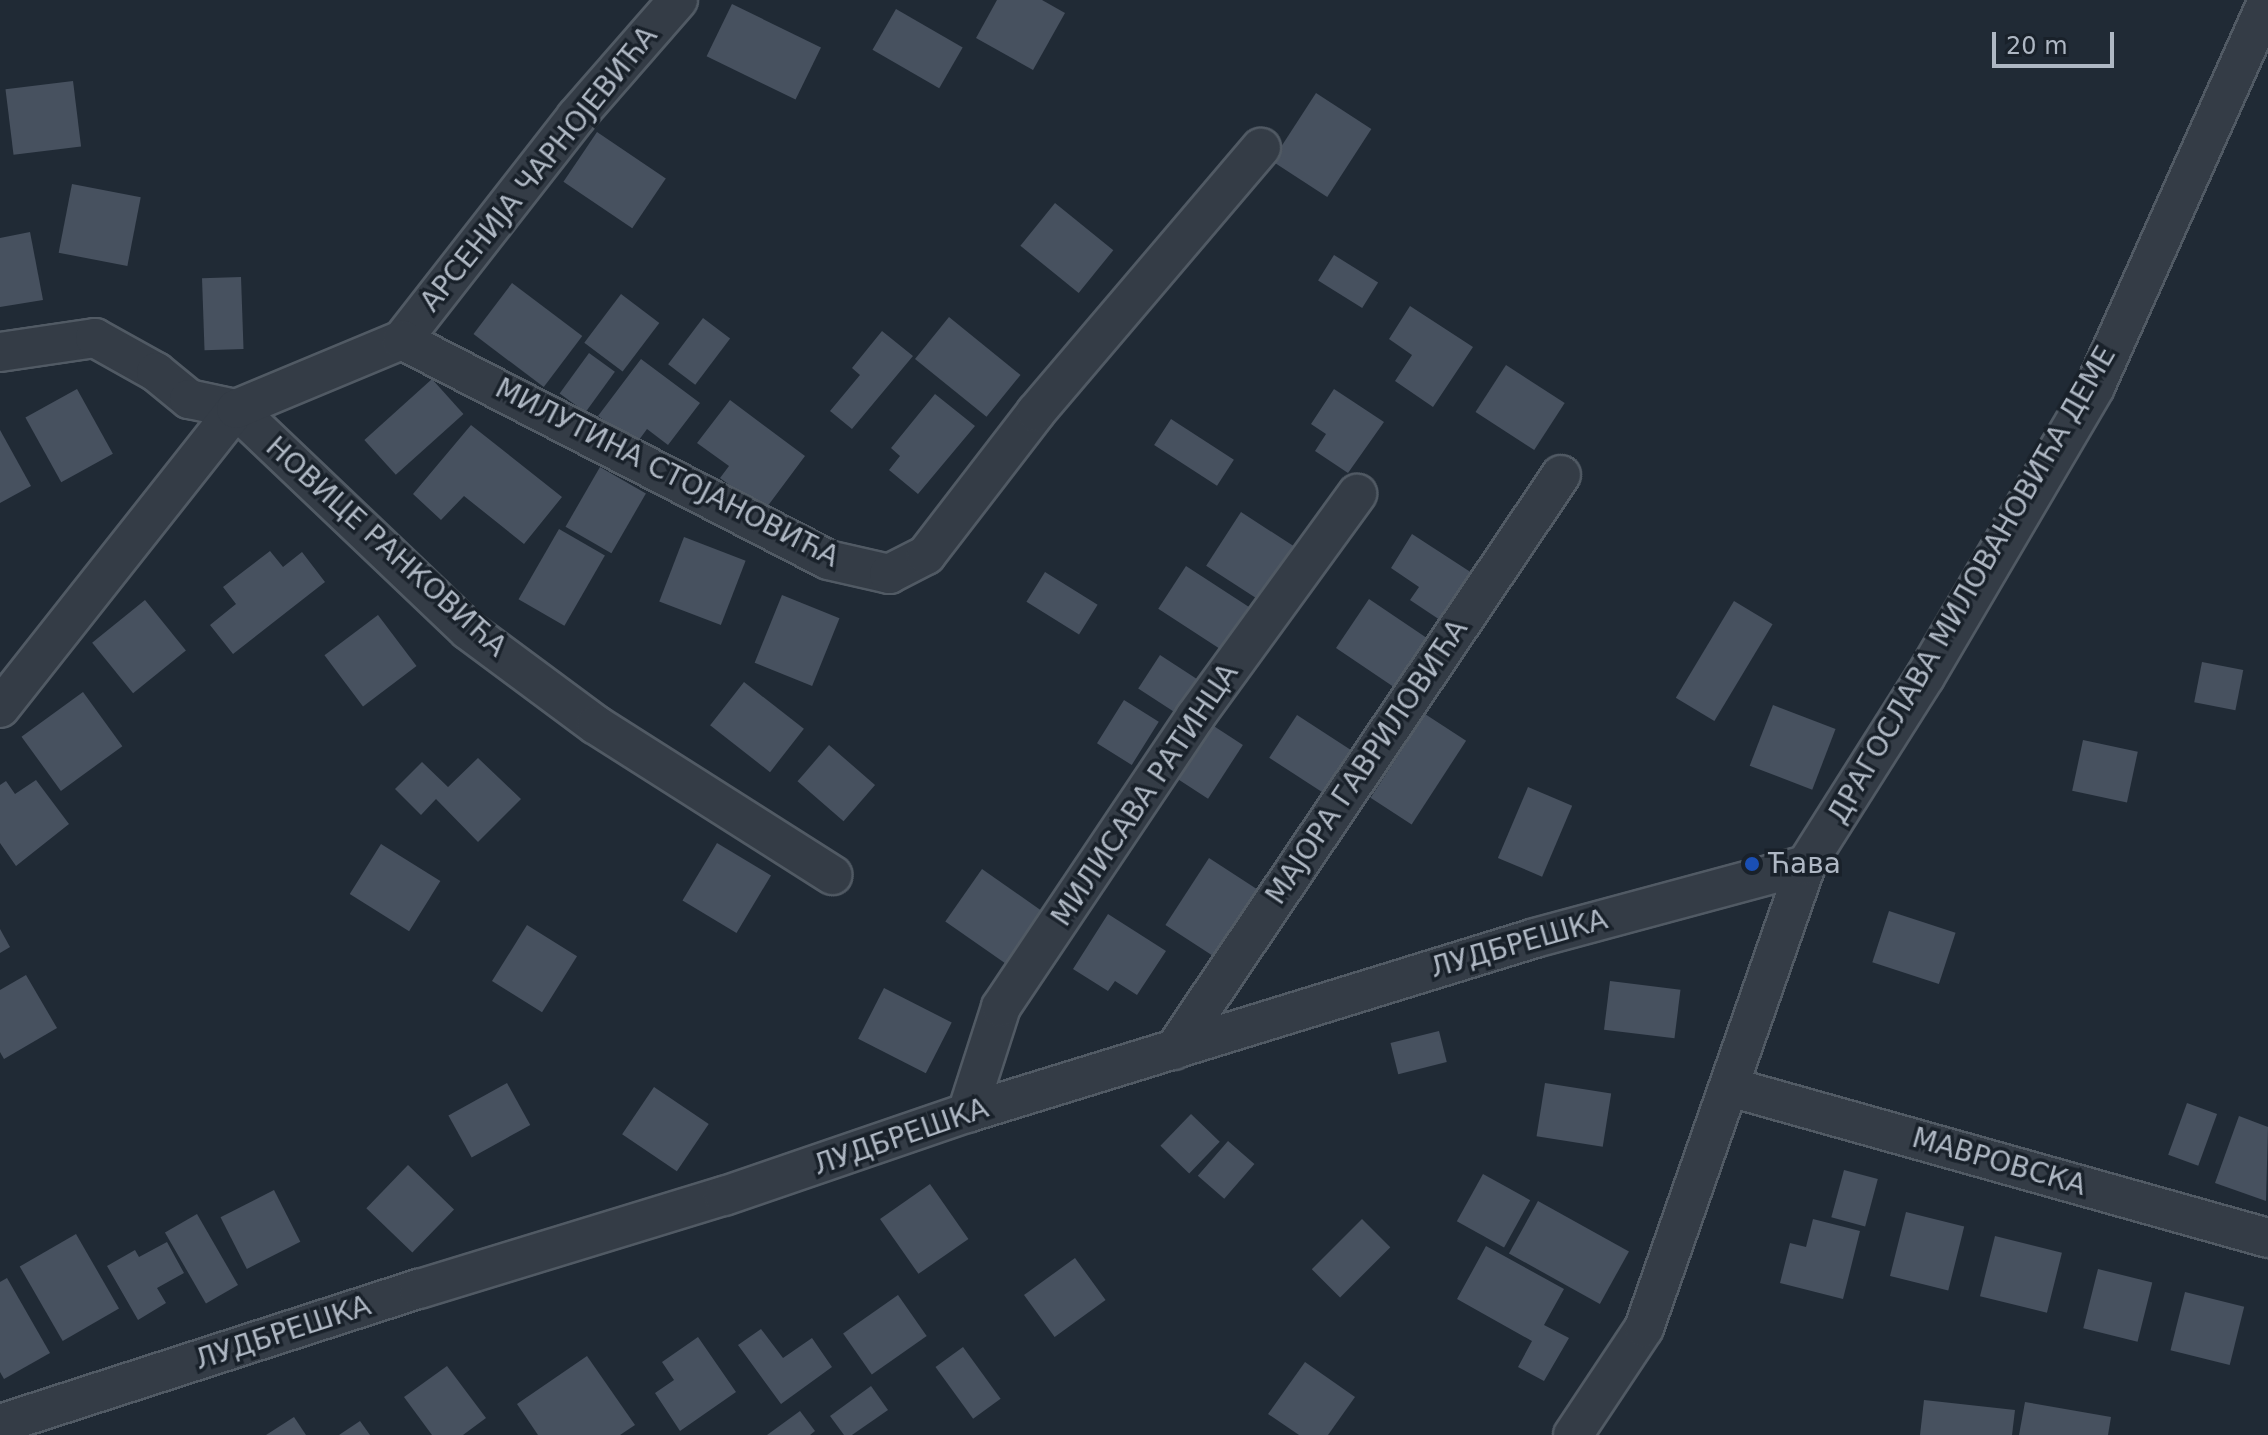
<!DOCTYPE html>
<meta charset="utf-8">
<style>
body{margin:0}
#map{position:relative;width:2268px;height:1435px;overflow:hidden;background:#202a35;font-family:"DejaVu Sans",sans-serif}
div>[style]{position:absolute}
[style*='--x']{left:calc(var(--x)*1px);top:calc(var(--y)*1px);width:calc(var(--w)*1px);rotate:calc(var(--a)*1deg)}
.building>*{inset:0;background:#47515f;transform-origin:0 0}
.roads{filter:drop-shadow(2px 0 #515a64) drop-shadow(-2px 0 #515a64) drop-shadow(0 2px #515a64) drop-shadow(0 -2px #515a64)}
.minor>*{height:38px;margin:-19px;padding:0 19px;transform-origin:19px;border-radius:19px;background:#343c46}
.dots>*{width:22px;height:22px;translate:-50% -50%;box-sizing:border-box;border:4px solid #19212a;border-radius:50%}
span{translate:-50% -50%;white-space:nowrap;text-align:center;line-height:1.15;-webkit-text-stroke:7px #19212a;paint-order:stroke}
.street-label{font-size:28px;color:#aeb7c3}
.poi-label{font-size:28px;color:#aeb7c3}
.left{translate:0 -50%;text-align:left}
.scale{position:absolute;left:1992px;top:32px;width:122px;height:36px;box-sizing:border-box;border:4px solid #aeb7c3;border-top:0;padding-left:10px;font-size:24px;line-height:28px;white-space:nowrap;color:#aeb7c3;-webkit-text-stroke:6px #19212a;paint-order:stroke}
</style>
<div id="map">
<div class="building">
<i style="clip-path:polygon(997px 0,1042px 0,1065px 13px,1033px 70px,976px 38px)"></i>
<i style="left:732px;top:4px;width:99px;height:58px;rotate:26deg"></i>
<i style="left:896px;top:9px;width:77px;height:47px;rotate:30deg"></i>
<i style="left:73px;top:81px;width:66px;height:68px;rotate:83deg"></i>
<i style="left:1316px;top:93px;width:66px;height:81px;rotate:33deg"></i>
<i style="left:597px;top:132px;width:83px;height:60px;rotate:34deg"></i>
<i style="left:72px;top:184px;width:70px;height:70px;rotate:11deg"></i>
<i style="left:1055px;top:203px;width:75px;height:55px;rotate:39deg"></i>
<i style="clip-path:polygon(30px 232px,43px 300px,0 307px,0 238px)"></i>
<i style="left:1334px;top:255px;width:52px;height:30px;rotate:32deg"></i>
<i style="left:241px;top:277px;width:72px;height:39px;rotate:88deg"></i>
<i style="left:512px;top:283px;width:88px;height:64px;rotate:37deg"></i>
<i style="left:621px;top:294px;width:48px;height:61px;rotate:37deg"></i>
<i style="clip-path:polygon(1410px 306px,1473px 347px,1433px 407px,1395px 381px,1412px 355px,1389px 339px)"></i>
<i style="left:949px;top:317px;width:92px;height:54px;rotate:39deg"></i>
<i style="left:703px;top:318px;width:34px;height:58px;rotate:37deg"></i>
<i style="clip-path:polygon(882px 331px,913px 356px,852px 429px,830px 411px,860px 375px,852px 368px)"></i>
<i style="left:589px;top:353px;width:32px;height:50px;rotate:36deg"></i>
<i style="clip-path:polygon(641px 359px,700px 403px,668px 445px,647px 429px,636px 444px,598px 416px)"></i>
<i style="left:1506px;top:365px;width:70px;height:56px;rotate:33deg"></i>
<i style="left:432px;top:379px;width:47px;height:91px;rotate:48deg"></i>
<i style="left:77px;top:389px;width:74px;height:59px;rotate:61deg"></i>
<i style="clip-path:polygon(1334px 389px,1384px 422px,1348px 473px,1315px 451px,1326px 434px,1311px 424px)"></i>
<i style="clip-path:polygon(935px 394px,975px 426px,918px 494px,889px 470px,900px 456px,891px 448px)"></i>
<i style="clip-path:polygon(730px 400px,805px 456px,764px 511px,720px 478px,729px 466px,697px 443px)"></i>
<i style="left:1171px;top:419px;width:75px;height:31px;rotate:33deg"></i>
<i style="clip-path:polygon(471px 425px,562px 497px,524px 544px,464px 496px,441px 520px,413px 494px)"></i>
<i style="clip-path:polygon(0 430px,31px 486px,0 503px)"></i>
<i style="left:600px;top:467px;width:53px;height:69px;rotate:30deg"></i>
<i style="left:1241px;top:512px;width:64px;height:64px;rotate:33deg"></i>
<i style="left:559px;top:529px;width:53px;height:81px;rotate:30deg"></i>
<i style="clip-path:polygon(1412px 534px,1472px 573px,1440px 620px,1410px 600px,1419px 587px,1391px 568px)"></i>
<i style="left:684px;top:537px;width:66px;height:69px;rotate:21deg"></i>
<i style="clip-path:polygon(270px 551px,283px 567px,302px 552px,325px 582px,233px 654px,210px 625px,236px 604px,223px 587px)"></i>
<i style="left:1186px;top:566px;width:77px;height:51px;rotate:33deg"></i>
<i style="left:1045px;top:572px;width:62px;height:35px;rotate:32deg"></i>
<i style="left:782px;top:595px;width:62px;height:73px;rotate:22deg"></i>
<i style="left:1369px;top:599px;width:76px;height:59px;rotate:34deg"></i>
<i style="left:145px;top:600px;width:65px;height:68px;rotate:51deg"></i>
<i style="left:1734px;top:601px;width:45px;height:113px;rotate:31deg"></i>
<i style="left:378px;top:615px;width:64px;height:67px;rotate:53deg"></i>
<i style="left:1160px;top:655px;width:44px;height:40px;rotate:33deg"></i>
<i style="left:2202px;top:662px;width:42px;height:41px;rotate:11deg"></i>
<i style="left:744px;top:682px;width:76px;height:55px;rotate:38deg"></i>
<i style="left:83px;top:692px;width:67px;height:76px;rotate:54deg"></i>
<i style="left:1124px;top:700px;width:41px;height:51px;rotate:32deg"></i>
<i style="left:1773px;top:705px;width:67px;height:65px;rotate:21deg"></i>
<i style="left:1425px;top:714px;width:49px;height:100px;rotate:33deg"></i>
<i style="left:1297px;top:715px;width:73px;height:51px;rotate:33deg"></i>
<i style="left:1206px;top:721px;width:44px;height:64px;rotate:33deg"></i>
<i style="left:2083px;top:740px;width:56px;height:52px;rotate:12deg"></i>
<i style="left:829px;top:745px;width:61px;height:48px;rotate:41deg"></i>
<i style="clip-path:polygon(478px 758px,521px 799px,478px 842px,436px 799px,421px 815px,395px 789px,422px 762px,448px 787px)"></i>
<i style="clip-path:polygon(36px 780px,69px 824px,16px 866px,0 843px,0 785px,6px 781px,15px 794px)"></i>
<i style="left:1528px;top:787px;width:48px;height:77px;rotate:23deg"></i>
<i style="left:717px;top:843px;width:63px;height:67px;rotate:31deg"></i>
<i style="left:381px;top:844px;width:70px;height:59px;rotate:32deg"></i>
<i style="left:1209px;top:858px;width:67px;height:80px;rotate:33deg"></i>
<i style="left:982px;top:869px;width:74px;height:64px;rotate:35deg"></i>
<i style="left:1889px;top:911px;width:70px;height:54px;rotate:18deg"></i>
<i style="clip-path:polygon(1108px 914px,1166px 951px,1137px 995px,1115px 981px,1108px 991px,1073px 969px)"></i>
<i style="left:527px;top:925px;width:59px;height:66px;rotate:32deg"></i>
<i style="clip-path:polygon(0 929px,10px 947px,0 953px)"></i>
<i style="clip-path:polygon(26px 975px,57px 1028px,4px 1059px,0 1052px,0 990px)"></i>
<i style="left:1610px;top:981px;width:71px;height:49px;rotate:7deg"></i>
<i style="left:884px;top:988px;width:76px;height:57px;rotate:27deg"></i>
<i style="left:1439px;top:1031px;width:32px;height:50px;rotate:76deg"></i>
<i style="left:507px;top:1083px;width:48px;height:67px;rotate:61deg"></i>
<i style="left:1545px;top:1083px;width:67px;height:54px;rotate:9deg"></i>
<i style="left:654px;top:1087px;width:66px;height:57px;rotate:34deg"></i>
<i style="left:2187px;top:1103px;width:32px;height:55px;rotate:20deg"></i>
<i style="left:1191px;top:1114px;width:40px;height:44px;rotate:44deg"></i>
<i style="clip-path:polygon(2239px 1116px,2268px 1127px,2266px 1201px,2215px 1183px)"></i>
<i style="left:1228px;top:1141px;width:35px;height:46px;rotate:41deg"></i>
<i style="left:408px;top:1165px;width:64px;height:60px;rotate:44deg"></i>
<i style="left:1844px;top:1170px;width:35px;height:49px;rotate:15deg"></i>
<i style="left:1483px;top:1174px;width:54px;height:54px;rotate:29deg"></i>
<i style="left:930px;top:1184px;width:67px;height:61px;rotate:55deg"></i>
<i style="left:274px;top:1190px;width:58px;height:60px;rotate:63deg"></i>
<i style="left:1538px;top:1201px;width:104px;height:60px;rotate:29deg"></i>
<i style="left:1906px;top:1212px;width:60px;height:66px;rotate:14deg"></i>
<i style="left:197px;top:1214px;width:82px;height:37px;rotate:60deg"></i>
<i style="left:1362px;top:1219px;width:40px;height:71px;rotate:45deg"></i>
<i style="clip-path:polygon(1813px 1219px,1860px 1231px,1843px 1299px,1780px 1283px,1790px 1243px,1806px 1247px)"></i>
<i style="left:76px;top:1234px;width:86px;height:65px;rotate:60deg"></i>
<i style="left:1995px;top:1236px;width:69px;height:62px;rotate:14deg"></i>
<i style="clip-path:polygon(167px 1242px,184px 1273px,157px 1288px,166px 1303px,138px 1320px,107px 1266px,135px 1250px,139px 1257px)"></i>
<i style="clip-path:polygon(1486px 1246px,1564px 1289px,1544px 1325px,1569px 1338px,1544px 1381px,1518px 1367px,1532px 1341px,1457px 1299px)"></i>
<i style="left:1075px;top:1258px;width:52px;height:63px;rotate:54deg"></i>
<i style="left:2098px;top:1269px;width:56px;height:61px;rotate:14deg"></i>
<i style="clip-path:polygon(7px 1278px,50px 1353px,4px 1379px,0 1372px,0 1282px)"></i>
<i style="left:2185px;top:1292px;width:61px;height:60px;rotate:14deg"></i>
<i style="left:898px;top:1295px;width:50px;height:67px;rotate:55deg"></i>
<i style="clip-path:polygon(761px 1329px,783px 1358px,812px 1338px,832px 1367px,781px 1404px,738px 1345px)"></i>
<i style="clip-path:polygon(698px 1337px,736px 1392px,680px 1431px,655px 1393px,674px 1380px,662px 1362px)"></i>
<i style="left:963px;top:1347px;width:64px;height:34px;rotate:54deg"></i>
<i style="clip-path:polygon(587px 1356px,635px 1425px,620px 1435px,538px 1435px,517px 1404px)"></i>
<i style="clip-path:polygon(1305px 1362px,1355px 1397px,1328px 1435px,1299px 1435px,1268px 1414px)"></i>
<i style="clip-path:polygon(447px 1366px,486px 1418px,463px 1435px,432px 1435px,404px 1397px)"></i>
<i style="clip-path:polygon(871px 1386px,888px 1410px,852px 1435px,844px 1435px,830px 1416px)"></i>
<i style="clip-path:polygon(1924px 1400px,2015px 1410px,2012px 1435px,1920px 1435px)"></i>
<i style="clip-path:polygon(2025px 1402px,2111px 1417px,2108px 1435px,2019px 1435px)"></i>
<i style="clip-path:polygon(800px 1411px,815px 1431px,810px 1435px,767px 1435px)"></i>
<i style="clip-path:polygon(294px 1417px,306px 1435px,266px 1435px)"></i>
<i style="clip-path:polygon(360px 1421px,370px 1435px,339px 1435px)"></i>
</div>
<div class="roads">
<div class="minor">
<i style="--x:402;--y:340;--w:283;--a:-52"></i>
<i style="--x:576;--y:117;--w:155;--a:-48.9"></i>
<i style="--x:0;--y:352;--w:96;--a:-8.4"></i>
<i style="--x:95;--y:338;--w:70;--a:29.1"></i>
<i style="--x:156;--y:372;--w:43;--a:39.3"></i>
<i style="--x:189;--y:399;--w:48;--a:12"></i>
<i style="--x:236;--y:409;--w:320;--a:43.6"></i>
<i style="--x:468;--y:630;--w:159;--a:36.6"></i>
<i style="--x:596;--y:725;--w:280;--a:32.4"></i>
<i style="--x:0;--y:708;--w:381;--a:-51.7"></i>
<i style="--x:236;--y:409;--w:180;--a:-22.6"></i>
<i style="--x:402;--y:340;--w:479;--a:27.3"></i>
<i style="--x:828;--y:560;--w:63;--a:12.9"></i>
<i style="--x:889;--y:574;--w:42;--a:-27.2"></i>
<i style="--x:926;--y:555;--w:180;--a:-52.4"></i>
<i style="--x:1036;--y:412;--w:347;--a:-49.6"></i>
<i style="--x:1174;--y:1050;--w:693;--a:-56.06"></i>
<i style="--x:1730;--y:1087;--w:559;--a:15.68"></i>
<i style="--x:967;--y:1113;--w:111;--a:-72.2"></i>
<i style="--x:1001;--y:1007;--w:349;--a:-56.2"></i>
<i style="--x:1195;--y:717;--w:276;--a:-54"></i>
<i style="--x:0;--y:1424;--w:440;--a:-17.9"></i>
<i style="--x:419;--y:1289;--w:319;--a:-17"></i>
<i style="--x:724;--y:1196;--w:257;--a:-18.9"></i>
<i style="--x:967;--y:1113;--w:594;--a:-17.12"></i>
<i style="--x:1535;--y:938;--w:281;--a:-15.1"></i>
<i style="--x:1573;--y:1435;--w:128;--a:-56.4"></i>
<i style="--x:1644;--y:1328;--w:491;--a:-70.7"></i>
<i style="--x:1806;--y:865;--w:222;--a:-57.7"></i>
<i style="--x:1925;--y:677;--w:336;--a:-59.6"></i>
<i style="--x:2095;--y:387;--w:424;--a:-65.9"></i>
</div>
</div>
<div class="dots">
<i style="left:1752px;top:864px;background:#1a4fb4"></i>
</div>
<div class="street-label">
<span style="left:539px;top:169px;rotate:-51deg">АРСЕНИЈА ЧАРНОЈЕВИЋА</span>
<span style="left:667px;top:473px;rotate:27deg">МИЛУТИНА СТОЈАНОВИЋА</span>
<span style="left:386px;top:547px;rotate:42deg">НОВИЦЕ РАНКОВИЋА</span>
<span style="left:1972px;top:585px;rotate:-60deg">ДРАГОСЛАВА МИЛОВАНОВИЋА ДЕМЕ</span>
<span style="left:1367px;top:762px;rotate:-56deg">МАЈОРА ГАВРИЛОВИЋА</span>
<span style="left:1145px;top:795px;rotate:-56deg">МИЛИСАВА РАТИНЦА</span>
<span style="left:1519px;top:944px;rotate:-16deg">ЛУДБРЕШКА</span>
<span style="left:901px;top:1137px;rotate:-19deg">ЛУДБРЕШКА</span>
<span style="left:1999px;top:1162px;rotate:16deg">МАВРОВСКА</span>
<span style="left:283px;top:1333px;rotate:-18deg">ЛУДБРЕШКА</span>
</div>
<div class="poi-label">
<span class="left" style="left:1768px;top:864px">Ћава</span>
</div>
<div class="scale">20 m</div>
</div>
